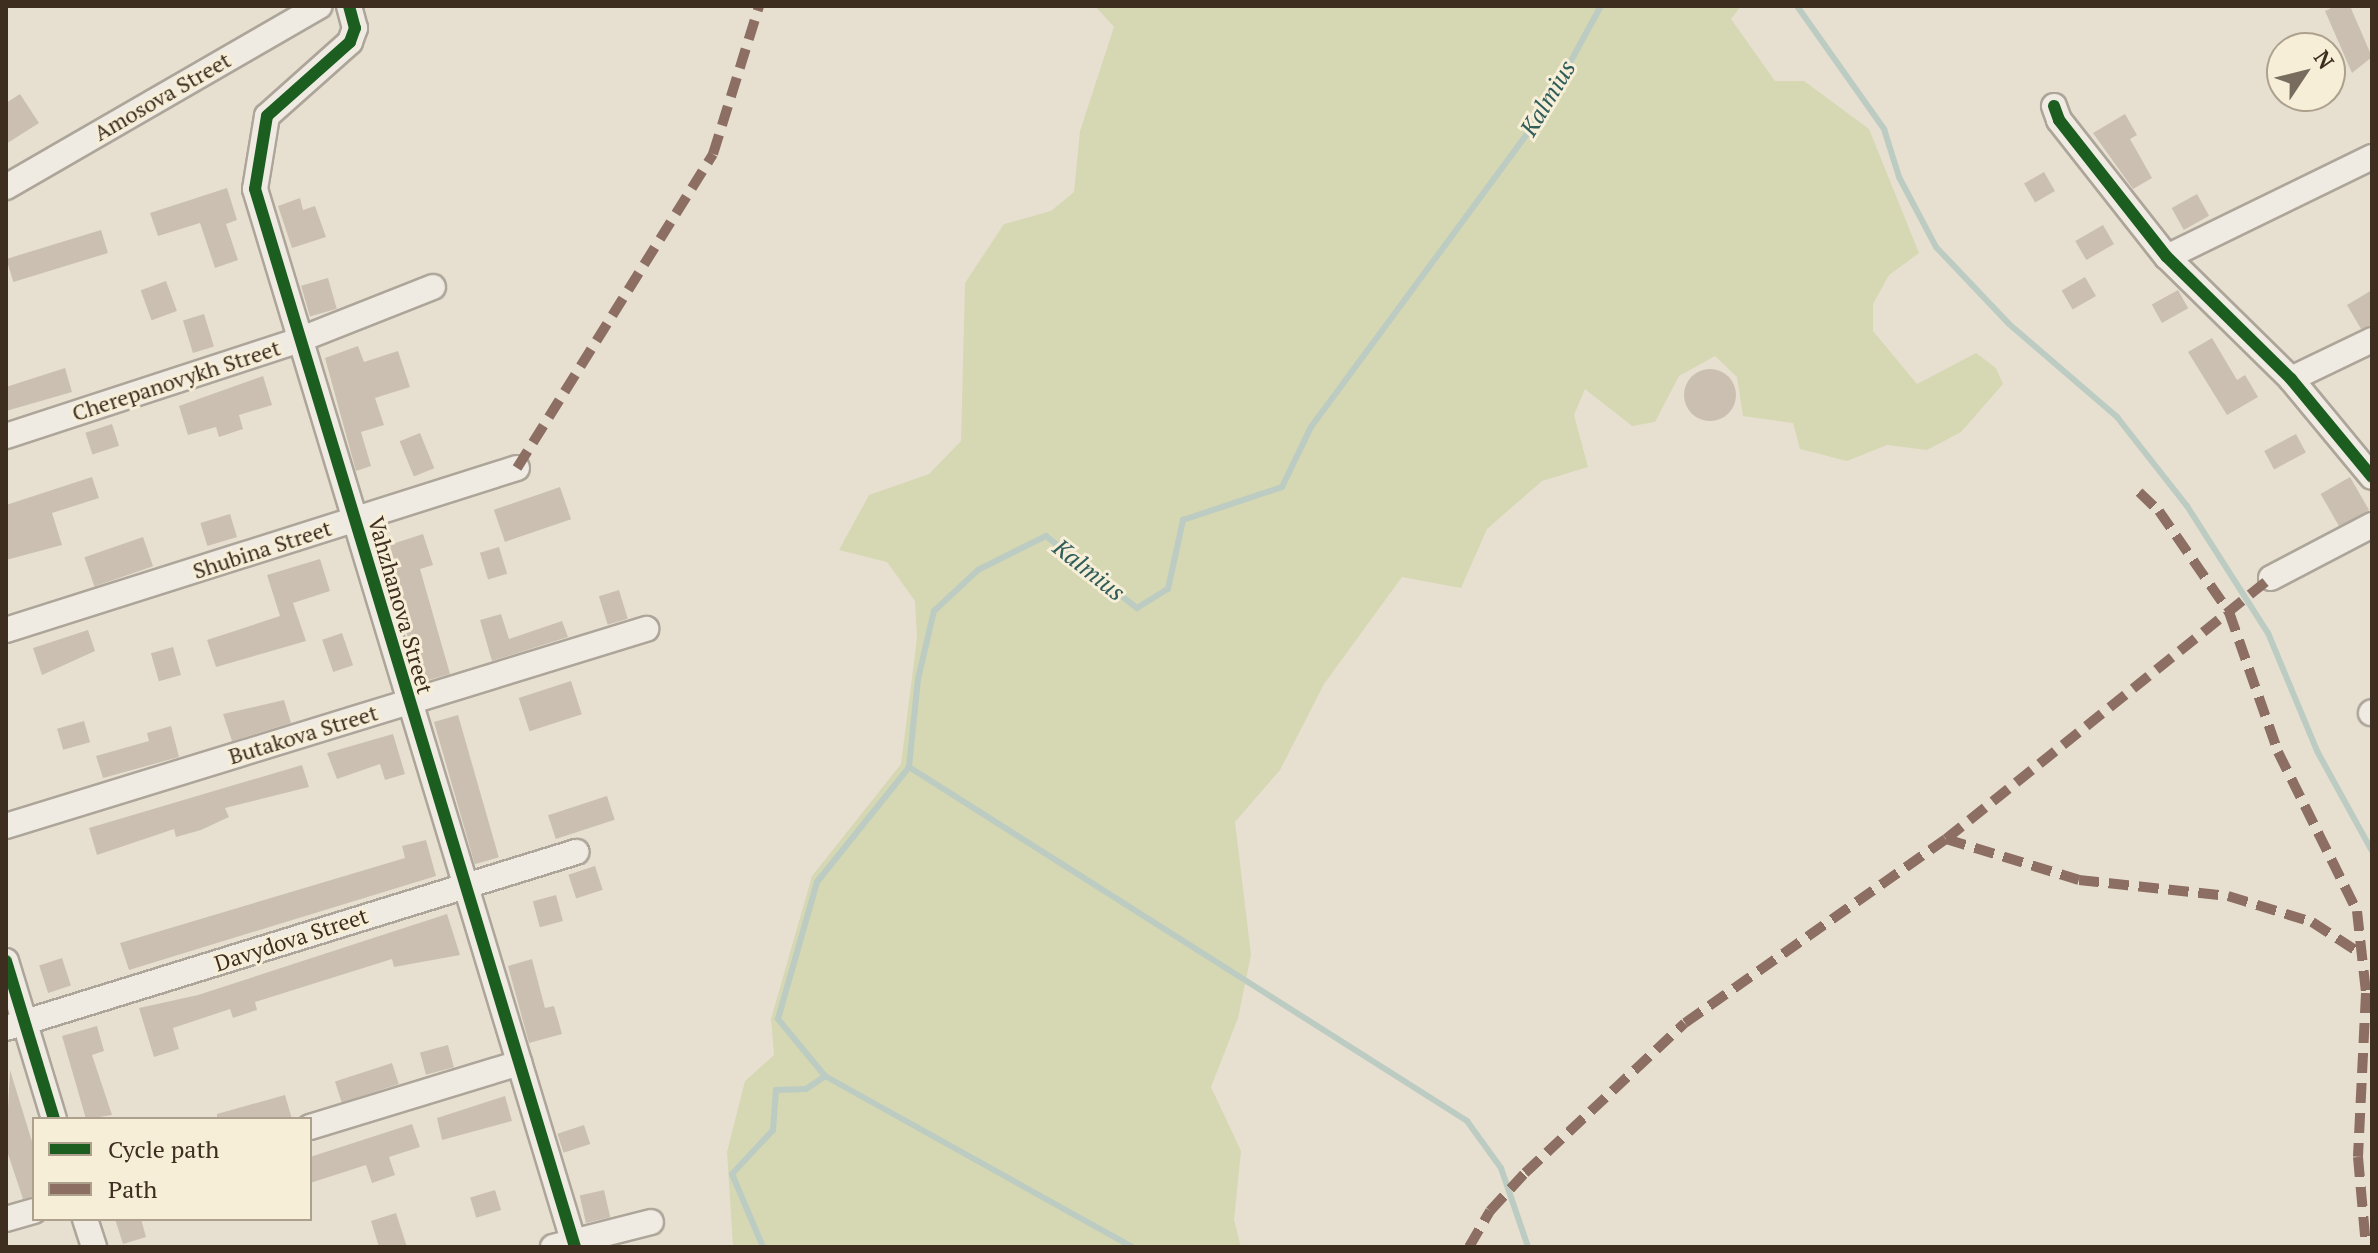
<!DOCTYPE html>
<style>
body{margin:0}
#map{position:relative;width:2378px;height:1253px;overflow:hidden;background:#e7e0d1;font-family:"PT Serif",serif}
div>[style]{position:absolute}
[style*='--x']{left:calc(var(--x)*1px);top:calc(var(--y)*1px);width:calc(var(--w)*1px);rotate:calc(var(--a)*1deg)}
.green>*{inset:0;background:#d6d7b3}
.stream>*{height:6px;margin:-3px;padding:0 3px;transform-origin:3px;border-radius:3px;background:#bcccc2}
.building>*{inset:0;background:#cbbfb2;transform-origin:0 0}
.round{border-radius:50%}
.roads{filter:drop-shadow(2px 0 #ada599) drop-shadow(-2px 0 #ada599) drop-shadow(0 2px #ada599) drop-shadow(0 -2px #ada599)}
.street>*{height:24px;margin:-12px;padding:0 12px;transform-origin:12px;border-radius:12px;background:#efebe3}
.quiet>*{height:10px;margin-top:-5px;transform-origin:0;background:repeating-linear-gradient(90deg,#8d6e63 0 20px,transparent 0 30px)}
.cycleway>*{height:12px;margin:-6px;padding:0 6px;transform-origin:6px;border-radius:6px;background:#1b5e20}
span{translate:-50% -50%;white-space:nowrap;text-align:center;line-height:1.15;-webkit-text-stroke:6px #f7eed8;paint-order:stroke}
.street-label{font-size:22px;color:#3d2e20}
.water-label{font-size:24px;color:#2f5d5a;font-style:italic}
.frame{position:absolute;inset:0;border:8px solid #3d2e20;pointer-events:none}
.legend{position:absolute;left:32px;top:1117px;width:280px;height:104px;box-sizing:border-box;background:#f7eed8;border:2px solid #ada18e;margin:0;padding:10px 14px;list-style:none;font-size:24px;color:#3d2e20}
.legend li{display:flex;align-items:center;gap:16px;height:40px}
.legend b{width:40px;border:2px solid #ada18e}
.north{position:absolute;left:2266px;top:32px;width:80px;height:80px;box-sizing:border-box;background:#f7eed8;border:2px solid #ada18e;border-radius:50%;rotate:55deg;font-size:22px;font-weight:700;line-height:32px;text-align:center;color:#3d2e20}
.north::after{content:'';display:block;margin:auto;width:28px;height:36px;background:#786c5e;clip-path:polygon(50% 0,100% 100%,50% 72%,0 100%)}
</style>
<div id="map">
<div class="green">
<i style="clip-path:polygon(1095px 6px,1741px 6px,1731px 19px,1775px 81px,1804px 81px,1869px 129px,1919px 253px,1889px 275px,1873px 304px,1873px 331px,1917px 384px,1976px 353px,1996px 368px,2003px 384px,1961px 432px,1927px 450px,1887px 445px,1847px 461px,1800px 449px,1793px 423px,1743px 416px,1737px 377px,1715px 356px,1679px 376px,1655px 422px,1632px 426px,1585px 389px,1574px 415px,1588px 467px,1542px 481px,1487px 529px,1461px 588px,1402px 577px,1324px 684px,1280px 770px,1235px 822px,1251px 955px,1238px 1018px,1211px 1087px,1241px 1151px,1234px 1220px,1241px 1247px,733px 1247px,727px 1152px,745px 1081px,774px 1055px,771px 1019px,812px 876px,901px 764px,917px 638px,915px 601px,887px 562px,839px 550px,869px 495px,929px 474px,961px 441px,965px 283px,1004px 224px,1051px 211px,1074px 192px,1080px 131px,1114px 27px)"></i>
</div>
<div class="stream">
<i style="--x:1797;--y:6;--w:151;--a:54.7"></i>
<i style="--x:1884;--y:129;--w:50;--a:72.6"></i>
<i style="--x:1899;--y:177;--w:79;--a:62.1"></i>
<i style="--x:1936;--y:247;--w:106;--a:46.5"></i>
<i style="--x:2009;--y:324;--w:143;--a:40.7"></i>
<i style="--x:2117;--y:417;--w:113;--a:51.8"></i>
<i style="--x:2187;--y:506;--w:151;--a:57.5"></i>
<i style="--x:2268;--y:633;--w:128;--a:67.4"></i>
<i style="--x:2317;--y:751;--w:114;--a:61.2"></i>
<i style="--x:909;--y:767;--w:661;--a:32.39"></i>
<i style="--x:1467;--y:1121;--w:58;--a:54.1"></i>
<i style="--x:1501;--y:1168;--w:83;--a:71.1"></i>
<i style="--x:825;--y:1076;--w:351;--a:29.1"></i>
<i style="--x:763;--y:1247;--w:79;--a:-113"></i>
<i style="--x:732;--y:1174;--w:60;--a:-47"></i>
<i style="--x:773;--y:1130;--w:40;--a:-85.7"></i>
<i style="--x:776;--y:1090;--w:30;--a:-2"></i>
<i style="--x:806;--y:1089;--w:23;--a:-34"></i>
<i style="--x:825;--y:1076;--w:74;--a:-129.5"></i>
<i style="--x:778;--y:1019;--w:142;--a:-74.1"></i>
<i style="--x:817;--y:882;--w:147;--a:-51.3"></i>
<i style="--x:909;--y:767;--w:88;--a:-84.2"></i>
<i style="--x:918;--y:679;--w:70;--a:-76.8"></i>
<i style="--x:934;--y:611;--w:60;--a:-43"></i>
<i style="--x:978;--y:570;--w:76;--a:-26.6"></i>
<i style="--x:1046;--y:536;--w:116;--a:38.4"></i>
<i style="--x:1137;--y:608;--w:36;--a:-32"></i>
<i style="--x:1168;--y:589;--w:71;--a:-77.7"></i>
<i style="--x:1183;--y:520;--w:104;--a:-18.4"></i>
<i style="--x:1282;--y:487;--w:67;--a:-64.2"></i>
<i style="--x:1311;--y:427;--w:389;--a:-53.6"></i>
<i style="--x:1542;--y:114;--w:123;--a:-61.4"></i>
</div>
<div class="building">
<i style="clip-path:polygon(2335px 6px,2350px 6px,2372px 57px,2352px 73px,2325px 11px)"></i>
<i style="clip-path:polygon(20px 94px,39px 123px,6px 144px,6px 103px)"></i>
<i style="clip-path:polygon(2125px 114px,2137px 135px,2130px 139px,2152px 178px,2133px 189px,2093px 133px)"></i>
<i style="left:2044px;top:172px;width:22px;height:23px;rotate:60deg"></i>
<i style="clip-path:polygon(227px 188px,237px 220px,226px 224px,238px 260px,215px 268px,200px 223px,158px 236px,150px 213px)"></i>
<i style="left:2197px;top:194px;width:25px;height:29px;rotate:61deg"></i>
<i style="clip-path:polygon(300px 198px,303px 210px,315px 206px,326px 237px,292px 248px,278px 206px)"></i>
<i style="left:2103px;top:225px;width:22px;height:32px;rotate:60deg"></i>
<i style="left:101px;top:230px;width:24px;height:99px;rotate:73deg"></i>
<i style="left:2085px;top:277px;width:22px;height:27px;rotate:60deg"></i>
<i style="left:328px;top:278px;width:32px;height:28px;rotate:74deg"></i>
<i style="left:166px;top:281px;width:32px;height:27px;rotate:70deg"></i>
<i style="left:2178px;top:290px;width:21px;height:30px;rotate:61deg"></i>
<i style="clip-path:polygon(2372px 290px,2372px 325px,2361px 329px,2347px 305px)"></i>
<i style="left:204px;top:314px;width:34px;height:22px;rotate:73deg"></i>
<i style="clip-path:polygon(2212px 338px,2237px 380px,2245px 375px,2258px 397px,2227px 415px,2188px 352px)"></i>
<i style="clip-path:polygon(358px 346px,364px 362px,398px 351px,410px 387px,375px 398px,384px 425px,361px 432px,371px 466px,356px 471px,325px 358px)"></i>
<i style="clip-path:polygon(65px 368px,72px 392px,6px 411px,6px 387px)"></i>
<i class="round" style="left:1684px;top:369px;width:52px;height:52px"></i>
<i style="clip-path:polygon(263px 376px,272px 405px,239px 415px,243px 429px,219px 437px,216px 427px,188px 435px,179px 406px)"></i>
<i style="left:112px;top:424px;width:23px;height:28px;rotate:72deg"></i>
<i style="left:420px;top:433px;width:38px;height:22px;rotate:68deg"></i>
<i style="left:2296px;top:434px;width:21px;height:36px;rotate:62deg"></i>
<i style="clip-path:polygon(92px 477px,99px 498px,52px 513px,62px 545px,6px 560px,6px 505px)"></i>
<i style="left:2350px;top:477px;width:38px;height:34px;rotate:60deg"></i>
<i style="left:560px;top:487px;width:34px;height:70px;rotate:71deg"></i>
<i style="left:230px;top:514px;width:24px;height:31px;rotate:73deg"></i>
<i style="clip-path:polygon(423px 534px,433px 565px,420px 569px,450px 674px,422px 682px,380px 548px)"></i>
<i style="left:143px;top:537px;width:31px;height:62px;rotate:71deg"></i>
<i style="left:499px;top:547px;width:28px;height:20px;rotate:73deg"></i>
<i style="clip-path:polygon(320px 559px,330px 591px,293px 603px,306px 641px,216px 667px,207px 640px,280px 616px,267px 575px)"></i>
<i style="left:619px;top:590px;width:30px;height:21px;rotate:73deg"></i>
<i style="clip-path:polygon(501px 614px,509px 639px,562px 621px,568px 637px,492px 661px,480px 620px)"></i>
<i style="clip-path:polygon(88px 630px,95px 651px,42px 675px,33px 648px)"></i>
<i style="left:342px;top:633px;width:34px;height:21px;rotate:71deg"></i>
<i style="left:173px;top:647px;width:29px;height:23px;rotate:74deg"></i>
<i style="left:571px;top:681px;width:35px;height:55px;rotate:72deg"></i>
<i style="clip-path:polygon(284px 700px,291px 723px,232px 741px,223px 714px)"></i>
<i style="left:458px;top:715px;width:148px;height:25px;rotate:74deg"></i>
<i style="left:84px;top:721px;width:22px;height:28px;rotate:74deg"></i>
<i style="clip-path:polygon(171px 726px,179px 757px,103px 778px,96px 756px,149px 741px,147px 733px)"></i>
<i style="clip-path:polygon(393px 734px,405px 774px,385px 780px,380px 764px,337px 779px,327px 753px)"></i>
<i style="clip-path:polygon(302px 765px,309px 787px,225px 808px,229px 817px,201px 830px,176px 837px,174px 829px,97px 855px,89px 828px)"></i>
<i style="left:607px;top:796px;width:25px;height:62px;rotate:72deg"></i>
<i style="clip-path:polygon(426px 840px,436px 876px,129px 970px,120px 943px,405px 858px,402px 846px)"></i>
<i style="left:595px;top:866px;width:25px;height:28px;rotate:72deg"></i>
<i style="left:556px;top:895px;width:27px;height:24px;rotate:75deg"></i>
<i style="clip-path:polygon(447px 914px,460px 955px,394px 967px,392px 959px,255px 1002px,257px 1010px,233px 1018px,230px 1009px,173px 1028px,179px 1049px,154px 1057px,139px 1008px,198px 995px)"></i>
<i style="left:62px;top:958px;width:29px;height:24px;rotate:72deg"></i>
<i style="clip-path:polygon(532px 959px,545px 1008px,554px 1006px,562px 1034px,529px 1043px,508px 966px)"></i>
<i style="clip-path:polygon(97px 1026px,104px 1051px,92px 1055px,112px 1115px,86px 1119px,62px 1036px)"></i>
<i style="left:448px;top:1045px;width:23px;height:29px;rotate:75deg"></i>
<i style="left:392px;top:1063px;width:22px;height:60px;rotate:72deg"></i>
<i style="clip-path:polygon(10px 1070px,34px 1148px,34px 1196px,23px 1199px,6px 1148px)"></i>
<i style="clip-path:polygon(285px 1095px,292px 1119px,217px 1119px,217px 1114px)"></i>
<i style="clip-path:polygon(505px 1096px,512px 1121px,442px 1140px,437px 1118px)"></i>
<i style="clip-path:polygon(412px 1124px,420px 1147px,389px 1157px,395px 1175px,372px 1183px,366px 1165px,310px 1183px,310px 1157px)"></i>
<i style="left:584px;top:1125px;width:20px;height:28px;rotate:72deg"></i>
<i style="left:495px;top:1190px;width:21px;height:26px;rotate:73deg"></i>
<i style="left:604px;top:1190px;width:28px;height:25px;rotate:77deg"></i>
<i style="clip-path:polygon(396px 1213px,407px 1247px,379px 1247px,371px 1221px)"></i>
<i style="clip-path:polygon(115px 1219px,141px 1219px,146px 1237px,123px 1244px)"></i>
</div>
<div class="roads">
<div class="street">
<i style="--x:349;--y:6;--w:23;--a:75"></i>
<i style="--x:355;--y:28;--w:15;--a:110"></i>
<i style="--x:350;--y:42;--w:111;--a:138.3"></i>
<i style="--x:267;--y:116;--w:74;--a:99.3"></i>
<i style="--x:255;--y:189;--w:1105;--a:73.17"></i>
<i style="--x:2054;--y:106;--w:15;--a:70"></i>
<i style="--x:2059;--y:120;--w:174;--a:51.8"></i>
<i style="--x:2167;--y:257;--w:174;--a:44.5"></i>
<i style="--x:2291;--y:379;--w:127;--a:50.4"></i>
<i style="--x:6;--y:187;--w:362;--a:-30"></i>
<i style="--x:2167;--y:257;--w:228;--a:-26"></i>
<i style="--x:2291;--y:379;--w:90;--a:-25.7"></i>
<i style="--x:6;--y:436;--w:308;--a:-18.1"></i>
<i style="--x:299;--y:340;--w:144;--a:-21.6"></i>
<i style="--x:2271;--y:578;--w:114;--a:-27.7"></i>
<i style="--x:6;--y:630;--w:536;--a:-17.59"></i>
<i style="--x:2371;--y:713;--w:1;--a:-45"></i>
<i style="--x:6;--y:826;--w:670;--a:-17.11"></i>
<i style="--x:6;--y:961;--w:165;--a:73.1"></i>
<i style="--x:6;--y:1028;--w:597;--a:-17.16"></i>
<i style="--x:310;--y:1127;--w:219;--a:-17"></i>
<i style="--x:6;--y:1219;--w:29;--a:-16"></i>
<i style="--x:85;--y:1219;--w:29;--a:72"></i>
<i style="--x:553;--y:1247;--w:101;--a:-14.3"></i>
</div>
</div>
<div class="quiet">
<i style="--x:517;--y:468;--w:370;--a:-58"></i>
<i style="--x:713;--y:154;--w:155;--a:-72.7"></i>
<i style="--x:2139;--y:492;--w:28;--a:44"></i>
<i style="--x:2159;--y:511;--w:123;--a:55.3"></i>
<i style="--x:2229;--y:612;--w:148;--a:70.7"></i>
<i style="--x:2278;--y:752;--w:178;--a:63.6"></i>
<i style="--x:2357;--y:911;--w:82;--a:83.7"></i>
<i style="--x:2366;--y:993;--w:164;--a:92.8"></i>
<i style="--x:2358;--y:1157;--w:90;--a:84.9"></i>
<i style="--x:1946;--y:839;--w:139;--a:17.1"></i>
<i style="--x:2079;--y:880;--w:150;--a:6.1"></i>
<i style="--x:2228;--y:896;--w:88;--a:17.2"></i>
<i style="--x:2312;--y:922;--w:57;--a:32.9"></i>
<i style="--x:1469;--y:1247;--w:42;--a:-59.7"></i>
<i style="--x:1490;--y:1211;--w:52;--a:-47.4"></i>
<i style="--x:1525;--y:1173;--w:219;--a:-43.2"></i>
<i style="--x:1685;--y:1023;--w:319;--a:-35.2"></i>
<i style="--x:1946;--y:839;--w:417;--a:-38.8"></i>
</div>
<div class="cycleway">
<i style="--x:349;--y:6;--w:23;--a:75"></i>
<i style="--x:355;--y:28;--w:15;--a:110"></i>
<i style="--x:350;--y:42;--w:111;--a:138.3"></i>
<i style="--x:267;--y:116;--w:74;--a:99.3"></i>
<i style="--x:255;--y:189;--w:1105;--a:73.17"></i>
<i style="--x:2054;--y:106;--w:15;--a:70"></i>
<i style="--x:2059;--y:120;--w:174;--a:51.8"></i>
<i style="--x:2167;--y:257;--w:174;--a:44.5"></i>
<i style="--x:2291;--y:379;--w:127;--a:50.4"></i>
<i style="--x:6;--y:961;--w:165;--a:73.1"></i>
</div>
<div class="street-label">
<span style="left:162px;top:96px;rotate:-30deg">Amosova Street</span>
<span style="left:176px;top:380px;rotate:-18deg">Cherepanovykh Street</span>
<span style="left:262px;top:549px;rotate:-18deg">Shubina Street</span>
<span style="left:401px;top:605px;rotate:74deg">Vahzhanova Street</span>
<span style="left:303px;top:734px;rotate:-17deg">Butakova Street</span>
<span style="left:291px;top:939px;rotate:-18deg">Davydova Street</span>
</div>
<div class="water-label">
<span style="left:1548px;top:98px;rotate:-59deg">Kalmius</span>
<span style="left:1089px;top:570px;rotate:38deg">Kalmius</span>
</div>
<div class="frame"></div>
<ul class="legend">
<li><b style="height:10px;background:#1b5e20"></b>Cycle path</li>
<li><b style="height:10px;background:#8d6e63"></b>Path</li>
</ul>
<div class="north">N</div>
</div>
